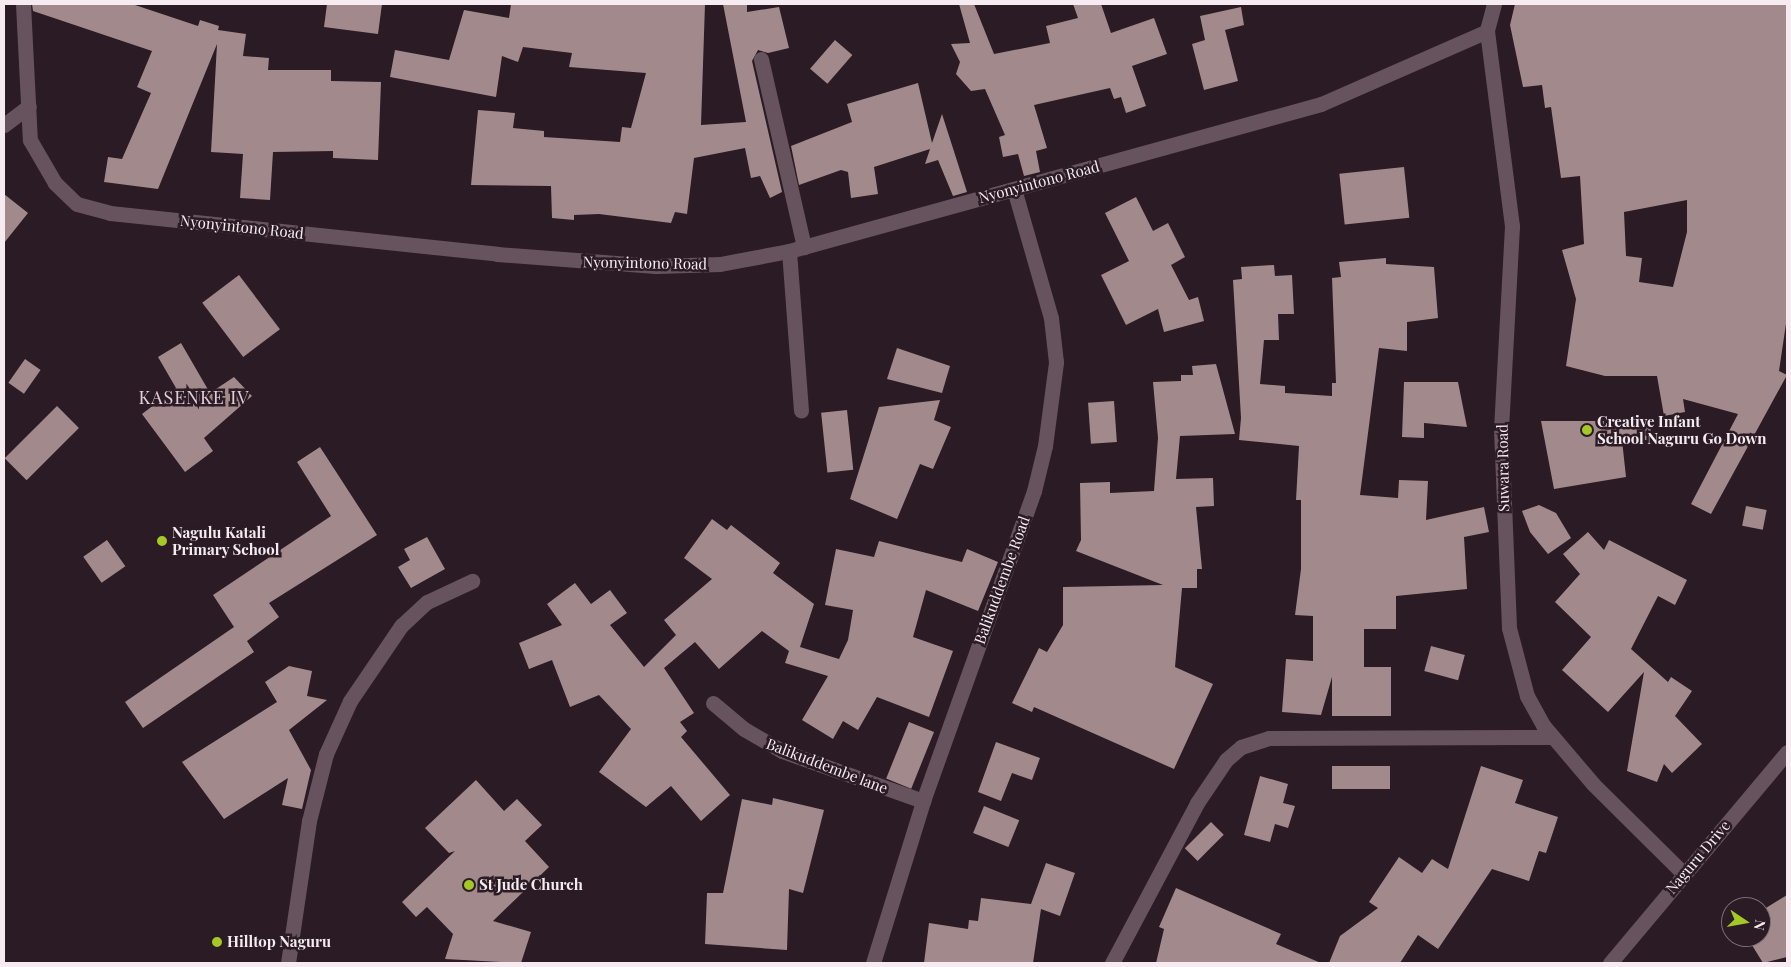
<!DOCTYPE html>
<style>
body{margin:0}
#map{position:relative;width:1791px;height:967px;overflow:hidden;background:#2b1b24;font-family:"Playfair Display",serif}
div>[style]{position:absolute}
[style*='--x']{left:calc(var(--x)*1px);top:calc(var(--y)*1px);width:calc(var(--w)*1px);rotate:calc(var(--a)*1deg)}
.building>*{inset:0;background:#a28a8c;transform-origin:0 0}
.minor>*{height:15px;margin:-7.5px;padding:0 7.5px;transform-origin:7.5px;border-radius:7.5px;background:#66535e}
.dots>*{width:14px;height:14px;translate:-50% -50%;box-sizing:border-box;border:2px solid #2b1b24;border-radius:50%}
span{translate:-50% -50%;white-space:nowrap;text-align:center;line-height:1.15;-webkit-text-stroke:5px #2b1b24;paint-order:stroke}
.street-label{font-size:15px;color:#f6ebf1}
.poi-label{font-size:15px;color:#f6ebf1;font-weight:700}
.left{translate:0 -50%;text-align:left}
.quarter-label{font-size:18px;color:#e2ccd8;letter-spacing:1px}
.frame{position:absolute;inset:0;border:5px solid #f6ebf1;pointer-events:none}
.north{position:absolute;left:1721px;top:897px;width:50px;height:50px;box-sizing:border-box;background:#2b1b24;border:1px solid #7c6e76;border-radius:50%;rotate:102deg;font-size:14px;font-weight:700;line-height:20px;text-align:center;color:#f6ebf1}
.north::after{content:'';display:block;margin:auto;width:18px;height:22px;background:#a4c825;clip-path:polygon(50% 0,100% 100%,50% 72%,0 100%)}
</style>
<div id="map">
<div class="building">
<i style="clip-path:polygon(32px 4px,132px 4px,198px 26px,200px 20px,219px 26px,218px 30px,246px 34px,243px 56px,269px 58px,268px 70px,331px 70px,331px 81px,381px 82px,378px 160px,333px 158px,333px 151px,273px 152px,270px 200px,240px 198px,243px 154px,211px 152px,217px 44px,158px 189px,104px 182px,108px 157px,122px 159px,151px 93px,137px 87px,152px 51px,33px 11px)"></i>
<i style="clip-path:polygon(327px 4px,382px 4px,378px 34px,324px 27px)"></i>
<i style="clip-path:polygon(511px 4px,705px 4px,701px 125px,746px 122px,723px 4px,747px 4px,747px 12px,779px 7px,789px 48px,768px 53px,758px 50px,752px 61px,782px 192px,770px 198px,760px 176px,751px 178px,745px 148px,694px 158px,687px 214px,675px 212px,671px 223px,599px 214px,574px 215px,574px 220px,552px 218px,551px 186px,471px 185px,478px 110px,515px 113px,513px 128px,544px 131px,544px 137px,620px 142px,622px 127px,631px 128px,646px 73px,569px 67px,572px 53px,523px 47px,518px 62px,502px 56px,496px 97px,390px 77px,395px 50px,449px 60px,464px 10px,509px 18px)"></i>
<i style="clip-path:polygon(959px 4px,974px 4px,994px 54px,1050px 43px,1046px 26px,1078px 18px,1073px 4px,1101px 4px,1111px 33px,1154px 18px,1167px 54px,1132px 66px,1146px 106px,1126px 113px,1121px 97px,1114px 99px,1110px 88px,1034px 105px,1047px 148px,1036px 151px,1040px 172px,1024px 176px,1018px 154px,1003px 157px,999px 137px,1005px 135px,985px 89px,971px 91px,956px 74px,960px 62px,951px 44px,970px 43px)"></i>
<i style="clip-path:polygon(evenodd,1515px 4px,1787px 4px,1787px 317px,1779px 371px,1787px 375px,1711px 514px,1691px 504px,1738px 414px,1683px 399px,1685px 412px,1664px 416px,1657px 376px,1605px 376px,1566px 366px,1576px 299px,1562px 250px,1584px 244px,1580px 176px,1561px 178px,1551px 107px,1545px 108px,1542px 85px,1523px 87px,1510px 25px,1515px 4px,1687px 200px,1687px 232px,1673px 287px,1639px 282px,1642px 258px,1626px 256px,1624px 212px,1687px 200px)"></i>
<i style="clip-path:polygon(1241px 7px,1244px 25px,1225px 30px,1238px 81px,1204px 90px,1192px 44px,1205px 40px,1200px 16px)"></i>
<i style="left:835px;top:40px;width:23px;height:38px;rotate:41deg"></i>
<i style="clip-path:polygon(918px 83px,932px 143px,942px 114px,967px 192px,953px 196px,938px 160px,925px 164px,930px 149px,874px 167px,878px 194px,851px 198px,848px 172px,841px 170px,799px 185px,791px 146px,852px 122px,847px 104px)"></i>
<i style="left:1404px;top:167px;width:51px;height:65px;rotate:84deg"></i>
<i style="clip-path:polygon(4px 194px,28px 213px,4px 243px)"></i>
<i style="clip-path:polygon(1136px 197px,1153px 231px,1168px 223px,1185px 257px,1171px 265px,1189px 300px,1198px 297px,1204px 321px,1164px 332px,1158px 309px,1126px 325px,1101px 275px,1129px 261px,1105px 213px)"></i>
<i style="clip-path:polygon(1386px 258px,1386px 264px,1434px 267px,1438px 318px,1407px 322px,1407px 351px,1379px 348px,1360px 495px,1398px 498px,1399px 480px,1428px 481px,1426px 520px,1484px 507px,1489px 532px,1464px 537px,1467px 589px,1396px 596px,1396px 629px,1364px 629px,1364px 667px,1391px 667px,1391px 716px,1332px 716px,1332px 677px,1321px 715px,1282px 712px,1286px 659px,1313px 661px,1313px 616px,1295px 615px,1301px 569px,1301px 500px,1296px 500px,1299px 446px,1239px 440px,1241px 418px,1233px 280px,1242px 279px,1241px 267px,1274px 265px,1275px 276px,1292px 275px,1294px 314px,1278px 314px,1279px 340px,1264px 340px,1260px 384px,1285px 386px,1285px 393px,1332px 396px,1332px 383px,1336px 383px,1332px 278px,1341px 277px,1339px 262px)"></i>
<i style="left:239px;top:275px;width:68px;height:46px;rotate:53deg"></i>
<i style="clip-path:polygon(181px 343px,210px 393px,234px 377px,252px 396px,204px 438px,213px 451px,185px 472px,142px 414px,176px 388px,158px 357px)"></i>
<i style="clip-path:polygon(897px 348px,950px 366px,942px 393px,887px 379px)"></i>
<i style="left:25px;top:359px;width:19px;height:29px;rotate:35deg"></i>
<i style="clip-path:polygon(1216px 364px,1235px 434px,1180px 436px,1176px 479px,1213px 478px,1214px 506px,1196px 507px,1202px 569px,1197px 569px,1197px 588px,1182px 588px,1175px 667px,1213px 684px,1174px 769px,1034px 707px,1032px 712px,1012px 703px,1039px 648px,1047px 652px,1063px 625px,1063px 587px,1163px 585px,1076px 551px,1081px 540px,1080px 483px,1110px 482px,1110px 493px,1154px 491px,1158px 438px,1153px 382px,1181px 381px,1181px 375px,1193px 375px,1192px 366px)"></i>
<i style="clip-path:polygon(1404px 382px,1458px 382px,1467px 427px,1424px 423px,1424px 438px,1402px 437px)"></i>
<i style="clip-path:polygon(940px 400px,934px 420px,951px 427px,933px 469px,920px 464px,897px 519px,850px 499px,879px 407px)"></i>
<i style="left:1114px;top:401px;width:41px;height:26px;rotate:86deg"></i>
<i style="left:57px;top:406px;width:31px;height:74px;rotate:45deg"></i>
<i style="left:847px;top:410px;width:60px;height:26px;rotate:84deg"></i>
<i style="clip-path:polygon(1541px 421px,1651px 421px,1651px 440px,1622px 440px,1626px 477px,1554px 489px)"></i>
<i style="clip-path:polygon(320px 447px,377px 535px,269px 603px,279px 617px,247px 641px,254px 652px,143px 728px,125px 702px,234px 627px,213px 595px,331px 516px,297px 462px)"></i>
<i style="clip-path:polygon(1539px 505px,1556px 513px,1571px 538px,1548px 554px,1530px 532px,1522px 511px)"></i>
<i style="left:1746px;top:506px;width:21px;height:20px;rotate:11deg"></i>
<i style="clip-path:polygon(712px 519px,727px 530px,731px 525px,780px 563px,773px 573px,814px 604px,800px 647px,839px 659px,848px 640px,853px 610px,825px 605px,836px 549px,874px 557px,879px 541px,962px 562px,967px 549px,998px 562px,978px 611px,926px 590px,913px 637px,953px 651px,929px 717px,877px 697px,858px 730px,843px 721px,833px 739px,802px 720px,828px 676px,785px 663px,789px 651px,762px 631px,719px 669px,695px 642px,664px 668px,694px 713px,680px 722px,687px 731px,681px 737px,730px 795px,701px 821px,671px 786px,646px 807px,599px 772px,631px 729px,599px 695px,570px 707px,552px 660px,529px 669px,519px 643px,562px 625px,547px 604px,575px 583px,591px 604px,610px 590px,627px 613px,610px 625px,644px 667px,676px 635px,664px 620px,712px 579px,684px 558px)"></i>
<i style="clip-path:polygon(1588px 532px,1604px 550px,1609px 540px,1687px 580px,1675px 605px,1658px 596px,1631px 649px,1668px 682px,1671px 677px,1692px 691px,1675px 716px,1702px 744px,1672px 773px,1664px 764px,1657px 782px,1627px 771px,1644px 672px,1608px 712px,1562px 670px,1591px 637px,1555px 602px,1580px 574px,1563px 554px)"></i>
<i style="clip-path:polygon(427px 537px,445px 569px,411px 588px,398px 567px,410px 560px,404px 549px)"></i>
<i style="left:107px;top:540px;width:32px;height:29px;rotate:55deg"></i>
<i style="left:1431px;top:646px;width:35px;height:26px;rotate:15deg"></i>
<i style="clip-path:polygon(289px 666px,312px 671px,307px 696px,327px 700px,289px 730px,311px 770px,302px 809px,282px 805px,288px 778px,224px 819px,182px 762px,277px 702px,265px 682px)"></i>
<i style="left:909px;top:722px;width:27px;height:61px;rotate:22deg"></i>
<i style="clip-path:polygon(996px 742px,1040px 758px,1032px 780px,1012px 773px,1001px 801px,978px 792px)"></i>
<i style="left:1332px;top:766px;width:58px;height:23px"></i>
<i style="clip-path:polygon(1481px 766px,1523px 780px,1515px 803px,1558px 817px,1546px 853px,1539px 851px,1529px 881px,1492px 869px,1438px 949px,1418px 935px,1400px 963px,1329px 963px,1340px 936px,1378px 908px,1369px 902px,1399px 857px,1422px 873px,1432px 859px,1448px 869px)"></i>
<i style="clip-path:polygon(1260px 776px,1288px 784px,1283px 803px,1295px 806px,1288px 828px,1275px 824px,1270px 842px,1244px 835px)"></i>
<i style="clip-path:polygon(476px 780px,504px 811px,517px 799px,542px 825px,525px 841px,549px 867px,493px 921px,531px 932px,521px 963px,445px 959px,453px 934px,427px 907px,416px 917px,402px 902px,455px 851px,449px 853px,425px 828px)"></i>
<i style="clip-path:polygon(773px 798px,824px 810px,803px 893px,789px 889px,787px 950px,705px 944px,707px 893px,723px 893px,742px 799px,772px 805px)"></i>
<i style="left:984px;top:806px;width:38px;height:29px;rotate:22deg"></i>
<i style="left:1211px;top:822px;width:18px;height:37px;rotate:45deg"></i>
<i style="clip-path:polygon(1046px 863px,1075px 873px,1060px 916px,1041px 909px,1033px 963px,924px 963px,929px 923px,968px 929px,969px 920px,978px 921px,981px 898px,1031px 904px)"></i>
<i style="clip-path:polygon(1176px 888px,1281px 934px,1276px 944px,1321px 963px,1156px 963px,1164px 929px,1159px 927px)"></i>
<i style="clip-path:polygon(1787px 895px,1787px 957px,1763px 963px,1747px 937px,1761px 937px,1761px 911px)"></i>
</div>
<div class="minor">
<i style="--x:23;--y:4;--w:136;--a:87.1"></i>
<i style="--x:30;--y:140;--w:50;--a:59.8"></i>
<i style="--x:55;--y:183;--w:30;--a:44"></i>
<i style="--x:77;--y:204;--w:34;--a:15"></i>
<i style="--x:110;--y:213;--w:389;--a:6"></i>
<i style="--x:497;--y:254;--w:159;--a:4.3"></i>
<i style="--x:656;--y:266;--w:64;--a:-1.8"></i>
<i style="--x:720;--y:264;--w:70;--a:-10.7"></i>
<i style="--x:789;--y:251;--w:552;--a:-15.45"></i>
<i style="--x:1321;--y:104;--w:181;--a:-23.7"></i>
<i style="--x:1494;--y:4;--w:28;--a:105"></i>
<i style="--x:1487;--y:31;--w:197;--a:82.7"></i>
<i style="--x:1512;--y:226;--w:202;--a:93.1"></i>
<i style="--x:1501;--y:428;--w:200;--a:87.7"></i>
<i style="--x:1509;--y:628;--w:70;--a:75.2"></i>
<i style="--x:1527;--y:696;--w:33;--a:61"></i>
<i style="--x:1543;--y:725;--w:77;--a:49.7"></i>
<i style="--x:1593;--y:784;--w:127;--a:44.7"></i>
<i style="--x:761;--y:59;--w:193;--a:77.1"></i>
<i style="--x:4;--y:125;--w:31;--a:-37"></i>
<i style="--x:789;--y:251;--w:160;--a:85.7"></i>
<i style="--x:713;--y:703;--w:40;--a:40"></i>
<i style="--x:744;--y:729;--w:44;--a:30.1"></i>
<i style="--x:782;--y:751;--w:150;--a:19.5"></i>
<i style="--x:288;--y:963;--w:144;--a:-81.6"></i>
<i style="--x:309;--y:821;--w:69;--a:-75.8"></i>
<i style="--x:326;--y:754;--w:58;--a:-65.6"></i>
<i style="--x:350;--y:701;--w:91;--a:-55.8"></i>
<i style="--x:401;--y:626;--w:35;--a:-43"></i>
<i style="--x:427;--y:602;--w:50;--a:-25"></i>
<i style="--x:873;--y:963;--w:170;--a:-72.8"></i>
<i style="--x:923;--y:801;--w:329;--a:-70.3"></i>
<i style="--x:1034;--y:491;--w:46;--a:-76.3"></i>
<i style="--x:1045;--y:446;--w:85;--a:-82.5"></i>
<i style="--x:1056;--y:362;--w:44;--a:-96.5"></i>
<i style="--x:1051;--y:318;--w:134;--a:-106"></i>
<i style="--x:1112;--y:963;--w:181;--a:-62"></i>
<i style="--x:1197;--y:803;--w:52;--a:-56"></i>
<i style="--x:1226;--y:760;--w:20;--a:-41"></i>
<i style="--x:1241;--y:747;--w:29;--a:-18"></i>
<i style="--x:1269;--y:738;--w:284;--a:-0.2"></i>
<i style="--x:1610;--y:963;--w:275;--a:-50"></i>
</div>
<div class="dots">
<i style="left:1587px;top:430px;background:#a4c825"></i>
<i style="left:162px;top:541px;background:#a4c825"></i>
<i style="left:469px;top:885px;background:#a4c825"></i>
<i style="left:217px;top:942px;background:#a4c825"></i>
</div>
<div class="street-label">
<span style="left:1039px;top:182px;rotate:-15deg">Nyonyintono Road</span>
<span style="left:242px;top:227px;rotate:6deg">Nyonyintono Road</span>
<span style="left:645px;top:263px;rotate:1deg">Nyonyintono Road</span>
<span style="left:1503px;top:468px;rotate:-91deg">Suwara Road</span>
<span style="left:1002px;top:580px;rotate:-70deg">Balikuddembe Road</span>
<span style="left:827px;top:766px;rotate:21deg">Balikuddembe lane</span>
<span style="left:1698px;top:857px;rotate:-50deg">Naguru Drive</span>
</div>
<div class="poi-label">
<span class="left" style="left:1597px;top:430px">Creative Infant<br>School Naguru Go Down</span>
<span class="left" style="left:172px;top:541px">Nagulu Katali<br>Primary School</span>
<span class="left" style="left:479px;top:885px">St Jude Church</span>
<span class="left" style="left:227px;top:942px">Hilltop Naguru</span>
</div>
<div class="quarter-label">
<span style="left:194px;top:397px">KASENKE IV</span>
</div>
<div class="frame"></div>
<div class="north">N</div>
</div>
